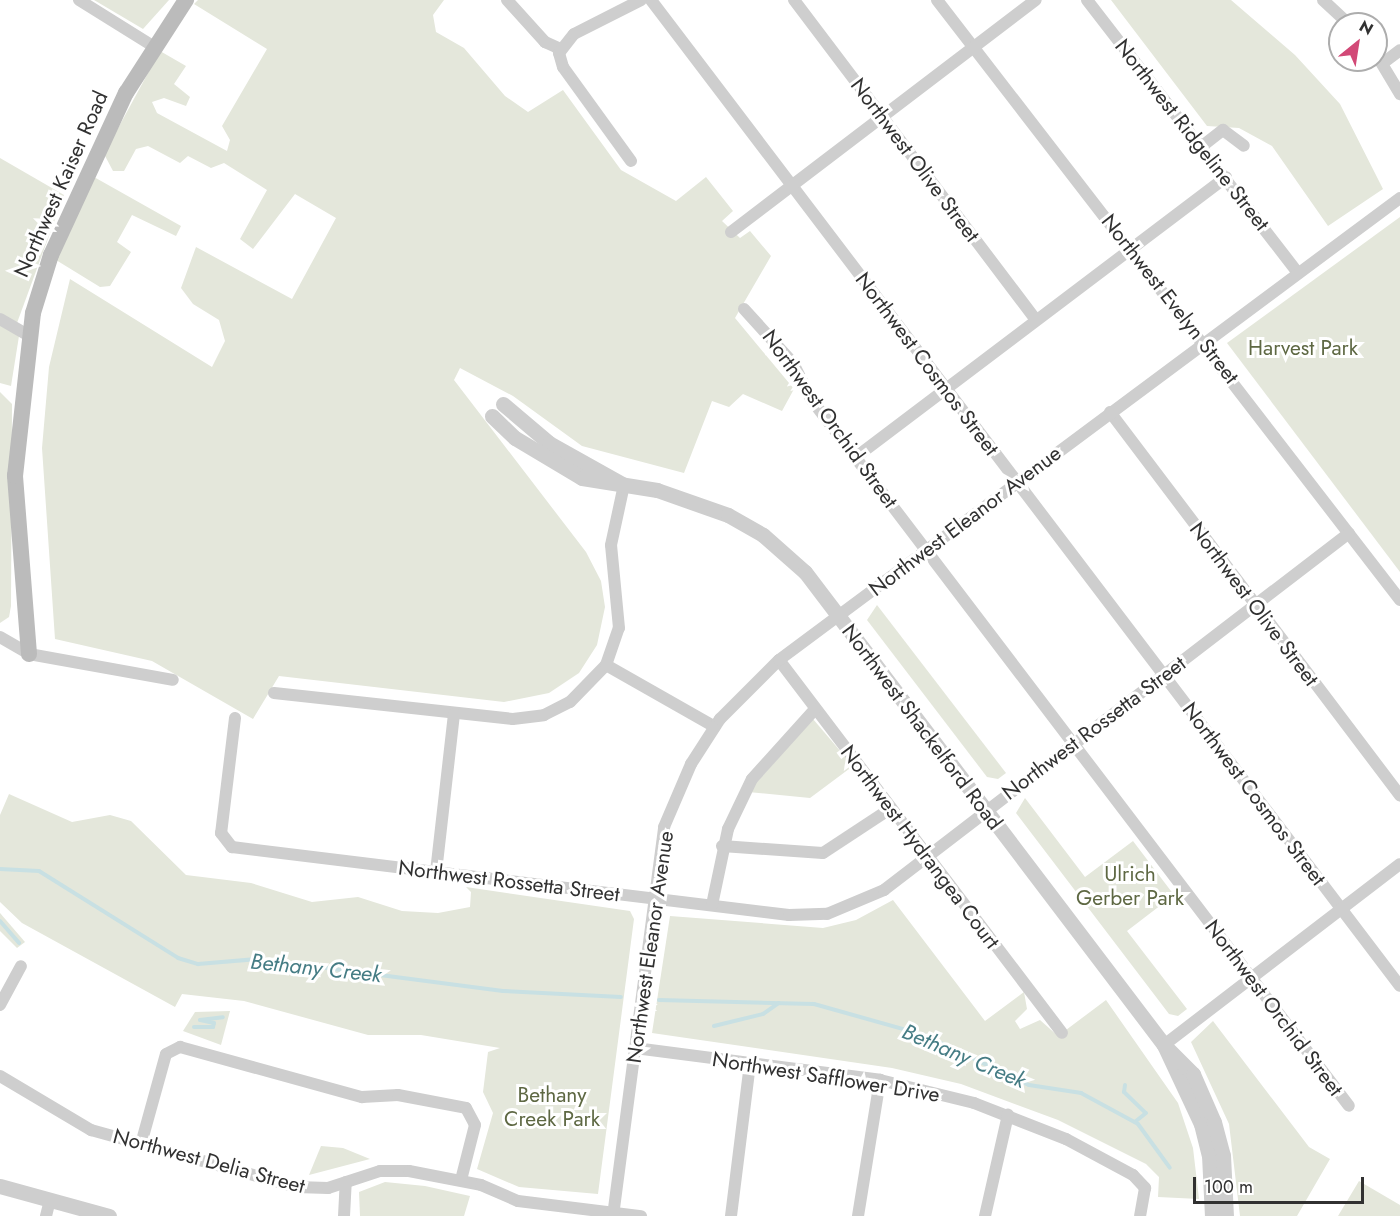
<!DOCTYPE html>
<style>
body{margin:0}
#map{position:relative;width:1400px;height:1216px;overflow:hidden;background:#fff;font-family:Jost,sans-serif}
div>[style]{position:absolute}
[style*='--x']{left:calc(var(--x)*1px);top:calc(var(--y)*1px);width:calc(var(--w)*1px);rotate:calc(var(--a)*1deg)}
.green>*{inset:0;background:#e4e7db}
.stream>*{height:4px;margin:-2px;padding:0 2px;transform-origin:2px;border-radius:2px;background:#c8e0e3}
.minor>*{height:12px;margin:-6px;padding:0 6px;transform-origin:6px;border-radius:6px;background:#cecece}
.tertiary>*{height:15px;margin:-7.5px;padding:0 7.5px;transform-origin:7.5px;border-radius:7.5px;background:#cecece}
.secondary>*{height:16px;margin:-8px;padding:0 8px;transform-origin:8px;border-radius:8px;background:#bbb}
span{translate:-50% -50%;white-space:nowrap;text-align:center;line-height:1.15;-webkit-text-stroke:6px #fff;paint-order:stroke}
.street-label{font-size:21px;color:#313131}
.park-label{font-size:21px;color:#5e6843}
.water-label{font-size:22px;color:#457c84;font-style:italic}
.north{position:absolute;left:1328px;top:12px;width:60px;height:60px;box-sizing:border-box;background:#fff;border:2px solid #adadad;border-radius:50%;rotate:30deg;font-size:16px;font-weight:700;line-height:24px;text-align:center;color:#313131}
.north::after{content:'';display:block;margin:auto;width:21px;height:27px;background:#d24977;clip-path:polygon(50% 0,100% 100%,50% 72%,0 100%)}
.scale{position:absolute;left:1193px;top:1177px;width:171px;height:27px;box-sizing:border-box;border:3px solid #313131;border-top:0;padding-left:8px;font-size:18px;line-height:21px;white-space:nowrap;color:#313131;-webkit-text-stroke:4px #fff;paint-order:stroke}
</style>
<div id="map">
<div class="green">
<i style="clip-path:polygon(94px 0,169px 0,143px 29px)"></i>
<i style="clip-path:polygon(198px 0,444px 0,433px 15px,436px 32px,464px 48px,505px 96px,528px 112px,563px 90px,621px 170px,676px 201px,706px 177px,733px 211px,722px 221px,740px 238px,750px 231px,771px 256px,735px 318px,794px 389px,782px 411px,743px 394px,729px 407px,712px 401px,684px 473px,582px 446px,513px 396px,460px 368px,454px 380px,586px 552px,601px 581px,605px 607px,597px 645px,579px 673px,549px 693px,504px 702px,279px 676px,253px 719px,152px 661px,55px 639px,42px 448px,49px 367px,70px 279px,212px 367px,225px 341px,219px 320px,193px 304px,181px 288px,196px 247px,292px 299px,336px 218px,295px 194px,253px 249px,240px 239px,267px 190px,224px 163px,211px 168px,188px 156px,180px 163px,148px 146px,136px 149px,124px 171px,113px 171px,104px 154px,160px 51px,186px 66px,174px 84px,190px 97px,186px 106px,164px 98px,152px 102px,157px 113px,227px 151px,230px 140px,222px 126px,267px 49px,194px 4px)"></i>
<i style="clip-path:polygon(1111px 0,1231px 0,1295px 55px,1340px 104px,1383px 189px,1328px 226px,1272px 146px,1239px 128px,1207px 126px)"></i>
<i style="clip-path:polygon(0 158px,64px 195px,17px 323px,0 313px)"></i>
<i style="clip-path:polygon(94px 177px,181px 226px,176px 236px,132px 215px,117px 242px,131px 252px,110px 286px,100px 287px,56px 260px)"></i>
<i style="clip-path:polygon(1400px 217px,1400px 572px,1227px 343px)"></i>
<i style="clip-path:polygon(0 321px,19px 336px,11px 386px,0 383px)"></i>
<i style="clip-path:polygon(0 392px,12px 404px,11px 606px,9px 617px,0 623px)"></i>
<i style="clip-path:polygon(877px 605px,1006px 773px,998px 779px,987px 777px,867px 620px)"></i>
<i style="clip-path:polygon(813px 719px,853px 766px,810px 798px,748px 792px)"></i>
<i style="clip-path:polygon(9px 794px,72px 822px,110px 815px,131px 821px,186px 875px,251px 883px,312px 902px,358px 897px,402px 911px,438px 913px,470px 907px,471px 892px,466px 887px,630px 911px,634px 919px,598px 1194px,519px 1187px,477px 1169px,493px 1113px,483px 1092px,488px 1052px,500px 1048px,421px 1035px,368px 1035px,244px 1001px,182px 994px,175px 1007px,22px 923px,0 902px,0 815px)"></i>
<i style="clip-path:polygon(1025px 798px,1085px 877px,1133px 841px,1174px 895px,1127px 931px,1187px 1009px,1178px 1016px,1169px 1014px,1016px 813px)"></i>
<i style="clip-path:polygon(893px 900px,985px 1021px,1024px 992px,1027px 1009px,1015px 1021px,1020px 1029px,1040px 1020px,1058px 1036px,1106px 1000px,1178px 1103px,1193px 1148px,1199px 1199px,1158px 1197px,1159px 1177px,1146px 1164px,1058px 1120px,961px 1084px,892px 1068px,652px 1033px,670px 916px,823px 928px,856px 920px)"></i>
<i style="clip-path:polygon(0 913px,25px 942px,17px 948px,0 931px)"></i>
<i style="clip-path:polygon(230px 1011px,221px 1045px,183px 1031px,195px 1012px)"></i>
<i style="clip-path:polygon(1213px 1021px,1309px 1147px,1330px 1159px,1297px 1216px,1240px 1216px,1229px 1124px,1191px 1042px)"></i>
<i style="clip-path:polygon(321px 1146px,343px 1148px,370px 1159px,309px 1175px)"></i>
<i style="clip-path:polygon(1359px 1181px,1400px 1205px,1400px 1216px,1338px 1216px)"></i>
<i style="clip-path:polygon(385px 1182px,425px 1186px,470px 1196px,464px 1216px,360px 1216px,359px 1192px)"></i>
</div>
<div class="stream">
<i style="--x:0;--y:869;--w:39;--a:3"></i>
<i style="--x:39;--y:871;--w:164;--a:32"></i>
<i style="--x:178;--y:958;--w:21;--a:17"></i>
<i style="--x:198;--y:964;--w:59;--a:-4.8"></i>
<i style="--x:257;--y:959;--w:248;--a:7.4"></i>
<i style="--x:503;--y:991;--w:118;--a:2.9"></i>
<i style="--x:0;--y:921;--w:29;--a:49"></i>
<i style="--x:659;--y:1000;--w:155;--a:1.5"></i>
<i style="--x:814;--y:1004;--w:114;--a:15.7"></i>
<i style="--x:924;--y:1035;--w:116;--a:25.5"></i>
<i style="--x:1029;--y:1085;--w:53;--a:8.7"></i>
<i style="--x:1081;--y:1093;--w:65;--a:28.5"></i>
<i style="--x:1138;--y:1124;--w:54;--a:54"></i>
<i style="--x:714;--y:1026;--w:50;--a:-13.8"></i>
<i style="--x:763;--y:1014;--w:19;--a:-35"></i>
<i style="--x:194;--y:1027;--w:19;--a:0"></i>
<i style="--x:213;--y:1027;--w:4;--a:-76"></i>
<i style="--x:214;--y:1023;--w:14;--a:-168"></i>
<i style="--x:200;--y:1020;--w:23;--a:-7"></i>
<i style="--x:1125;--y:1085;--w:7;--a:98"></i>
<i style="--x:1124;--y:1092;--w:30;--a:44"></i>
<i style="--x:1146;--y:1113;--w:14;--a:141"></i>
</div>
<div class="minor">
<i style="--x:79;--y:0;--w:87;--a:31.9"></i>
<i style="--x:507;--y:0;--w:57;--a:47.9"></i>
<i style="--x:545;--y:42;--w:17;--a:24"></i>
<i style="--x:651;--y:0;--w:1238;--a:52.78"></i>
<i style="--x:794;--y:0;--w:401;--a:52.9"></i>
<i style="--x:937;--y:0;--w:758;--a:52.34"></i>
<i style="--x:1087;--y:0;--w:341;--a:52.3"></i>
<i style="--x:1323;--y:0;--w:35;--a:43"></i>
<i style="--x:1376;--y:54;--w:47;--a:59"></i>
<i style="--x:1383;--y:63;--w:21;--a:-37"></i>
<i style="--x:1201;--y:147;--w:28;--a:-38"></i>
<i style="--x:1223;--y:130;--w:26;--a:37"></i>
<i style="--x:631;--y:161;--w:116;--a:-125.9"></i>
<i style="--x:563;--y:67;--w:15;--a:-106"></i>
<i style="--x:559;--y:53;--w:24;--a:-52"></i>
<i style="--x:574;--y:34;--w:75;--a:-26.9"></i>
<i style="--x:731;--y:232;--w:383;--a:-37.3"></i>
<i style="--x:744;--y:309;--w:73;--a:47.8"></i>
<i style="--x:793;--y:363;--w:40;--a:63.4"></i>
<i style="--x:811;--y:399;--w:888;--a:52.73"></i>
<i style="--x:0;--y:319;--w:32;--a:30"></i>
<i style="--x:1110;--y:412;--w:481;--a:52.9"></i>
<i style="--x:856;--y:457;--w:464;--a:-37.1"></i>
<i style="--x:0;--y:637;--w:34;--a:30"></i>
<i style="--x:29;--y:654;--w:146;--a:10.2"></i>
<i style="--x:779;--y:660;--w:468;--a:52.8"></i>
<i style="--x:606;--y:665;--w:125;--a:29.6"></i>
<i style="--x:274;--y:693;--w:240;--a:6.2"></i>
<i style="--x:513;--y:719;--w:31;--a:-7"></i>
<i style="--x:544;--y:715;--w:29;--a:-27"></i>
<i style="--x:570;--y:702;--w:52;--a:-45.8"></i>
<i style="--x:606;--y:665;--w:39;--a:-71"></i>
<i style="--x:619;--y:628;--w:83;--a:-95.5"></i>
<i style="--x:611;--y:545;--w:61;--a:-77.8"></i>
<i style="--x:235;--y:718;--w:116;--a:96.9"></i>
<i style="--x:221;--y:833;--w:18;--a:52"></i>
<i style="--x:232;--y:847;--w:561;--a:6.96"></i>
<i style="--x:789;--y:915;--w:38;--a:-2"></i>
<i style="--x:827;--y:914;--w:62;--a:-22.8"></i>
<i style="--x:884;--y:890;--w:586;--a:-37.51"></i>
<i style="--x:722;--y:846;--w:101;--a:4"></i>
<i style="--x:823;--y:853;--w:80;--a:-33.3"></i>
<i style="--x:436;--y:872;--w:159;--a:-83.5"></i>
<i style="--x:712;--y:905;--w:78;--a:-78.1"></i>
<i style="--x:728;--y:829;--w:55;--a:-64.4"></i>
<i style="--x:752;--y:779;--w:94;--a:-48"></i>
<i style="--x:0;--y:1005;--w:44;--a:-61.7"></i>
<i style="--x:1164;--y:1045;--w:297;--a:-37.5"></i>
<i style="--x:635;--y:1048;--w:247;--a:7.4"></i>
<i style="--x:880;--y:1080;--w:97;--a:13.7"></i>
<i style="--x:974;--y:1103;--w:99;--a:21.4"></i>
<i style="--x:1066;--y:1139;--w:76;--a:28.2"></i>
<i style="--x:1133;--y:1175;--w:18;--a:47"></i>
<i style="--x:1145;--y:1188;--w:28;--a:100"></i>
<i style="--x:0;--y:1076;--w:106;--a:30.7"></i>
<i style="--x:91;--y:1130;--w:213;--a:15.5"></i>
<i style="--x:296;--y:1187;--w:32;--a:2"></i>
<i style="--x:328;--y:1188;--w:55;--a:-18.1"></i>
<i style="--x:380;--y:1171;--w:29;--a:0"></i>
<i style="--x:409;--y:1171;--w:73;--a:11"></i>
<i style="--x:481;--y:1185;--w:40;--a:23.4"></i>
<i style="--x:518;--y:1201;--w:124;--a:7"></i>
<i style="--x:141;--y:1144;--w:93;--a:-74.5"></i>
<i style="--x:166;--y:1054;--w:16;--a:-27"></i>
<i style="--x:180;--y:1047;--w:189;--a:15.4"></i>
<i style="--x:362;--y:1097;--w:36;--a:-3"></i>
<i style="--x:398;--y:1095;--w:69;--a:10.8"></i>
<i style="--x:466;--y:1108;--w:19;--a:62"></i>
<i style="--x:475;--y:1125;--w:57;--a:104.3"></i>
<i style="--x:46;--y:1216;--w:16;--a:-76"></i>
<i style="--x:344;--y:1216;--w:34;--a:-87"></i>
<i style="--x:613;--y:1216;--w:392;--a:-82.5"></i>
<i style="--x:664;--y:827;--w:69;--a:-66.8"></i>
<i style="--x:691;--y:764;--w:54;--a:-57.2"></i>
<i style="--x:720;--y:719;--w:83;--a:-45"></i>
<i style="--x:779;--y:660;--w:774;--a:-36.65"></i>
<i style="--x:731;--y:1216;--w:153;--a:-82.9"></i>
<i style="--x:858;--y:1216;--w:138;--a:-80.8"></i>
<i style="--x:985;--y:1216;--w:104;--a:-77.2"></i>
</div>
<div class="tertiary">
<i style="--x:503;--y:404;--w:60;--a:40.3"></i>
<i style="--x:549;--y:443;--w:86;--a:29.2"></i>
<i style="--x:492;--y:416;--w:32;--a:44"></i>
<i style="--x:515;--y:438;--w:78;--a:30.8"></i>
<i style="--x:582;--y:478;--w:76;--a:9.1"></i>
<i style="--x:657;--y:490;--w:75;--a:19.4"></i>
<i style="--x:728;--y:515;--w:40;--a:29.7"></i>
<i style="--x:763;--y:535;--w:56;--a:41.4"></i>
<i style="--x:805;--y:572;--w:594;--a:52.8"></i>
<i style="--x:1164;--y:1045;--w:87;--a:64.9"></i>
<i style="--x:1201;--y:1124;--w:32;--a:76"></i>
<i style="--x:1209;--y:1155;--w:61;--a:87.2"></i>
<i style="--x:1164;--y:1045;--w:41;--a:45"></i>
<i style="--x:1193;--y:1074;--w:52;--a:66.4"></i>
<i style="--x:1214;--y:1122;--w:34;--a:75"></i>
<i style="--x:1223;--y:1155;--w:61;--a:87.2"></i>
<i style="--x:0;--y:1186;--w:113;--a:15.4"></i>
</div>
<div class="secondary">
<i style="--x:29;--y:654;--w:179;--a:-94.5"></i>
<i style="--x:15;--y:476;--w:164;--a:-83.7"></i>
<i style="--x:33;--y:313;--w:61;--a:-72.8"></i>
<i style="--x:51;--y:255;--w:179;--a:-65.2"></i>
<i style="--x:126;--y:93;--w:111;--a:-57.2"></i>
</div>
<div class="street-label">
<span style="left:1192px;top:135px;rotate:52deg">Northwest Ridgeline Street</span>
<span style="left:915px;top:160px;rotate:53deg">Northwest Olive Street</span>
<span style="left:61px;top:184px;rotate:-66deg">Northwest Kaiser Road</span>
<span style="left:1170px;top:299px;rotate:52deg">Northwest Evelyn Street</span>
<span style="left:927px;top:364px;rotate:53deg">Northwest Cosmos Street</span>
<span style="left:830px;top:419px;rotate:54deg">Northwest Orchid Street</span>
<span style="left:965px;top:521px;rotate:-37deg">Northwest Eleanor Avenue</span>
<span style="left:1254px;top:604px;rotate:53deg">Northwest Olive Street</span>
<span style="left:922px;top:727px;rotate:53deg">Northwest Shackelford Road</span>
<span style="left:1094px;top:728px;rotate:-37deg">Northwest Rossetta Street</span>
<span style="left:1254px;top:794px;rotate:53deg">Northwest Cosmos Street</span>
<span style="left:920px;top:847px;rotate:53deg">Northwest Hydrangea Court</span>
<span style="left:509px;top:881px;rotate:7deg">Northwest Rossetta Street</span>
<span style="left:650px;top:947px;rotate:-82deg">Northwest Eleanor Avenue</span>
<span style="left:1274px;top:1008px;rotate:53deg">Northwest Orchid Street</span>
<span style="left:826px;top:1077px;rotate:9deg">Northwest Safflower Drive</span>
<span style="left:209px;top:1161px;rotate:15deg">Northwest Delia Street</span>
</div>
<div class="park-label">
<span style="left:1303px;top:348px">Harvest Park</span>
<span style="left:1130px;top:886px">Ulrich<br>Gerber Park</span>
<span style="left:552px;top:1107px">Bethany<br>Creek Park</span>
</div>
<div class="water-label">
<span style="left:316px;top:968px;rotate:6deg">Bethany Creek</span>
<span style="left:964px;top:1056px;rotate:23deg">Bethany Creek</span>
</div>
<div class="north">N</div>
<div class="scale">100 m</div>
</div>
